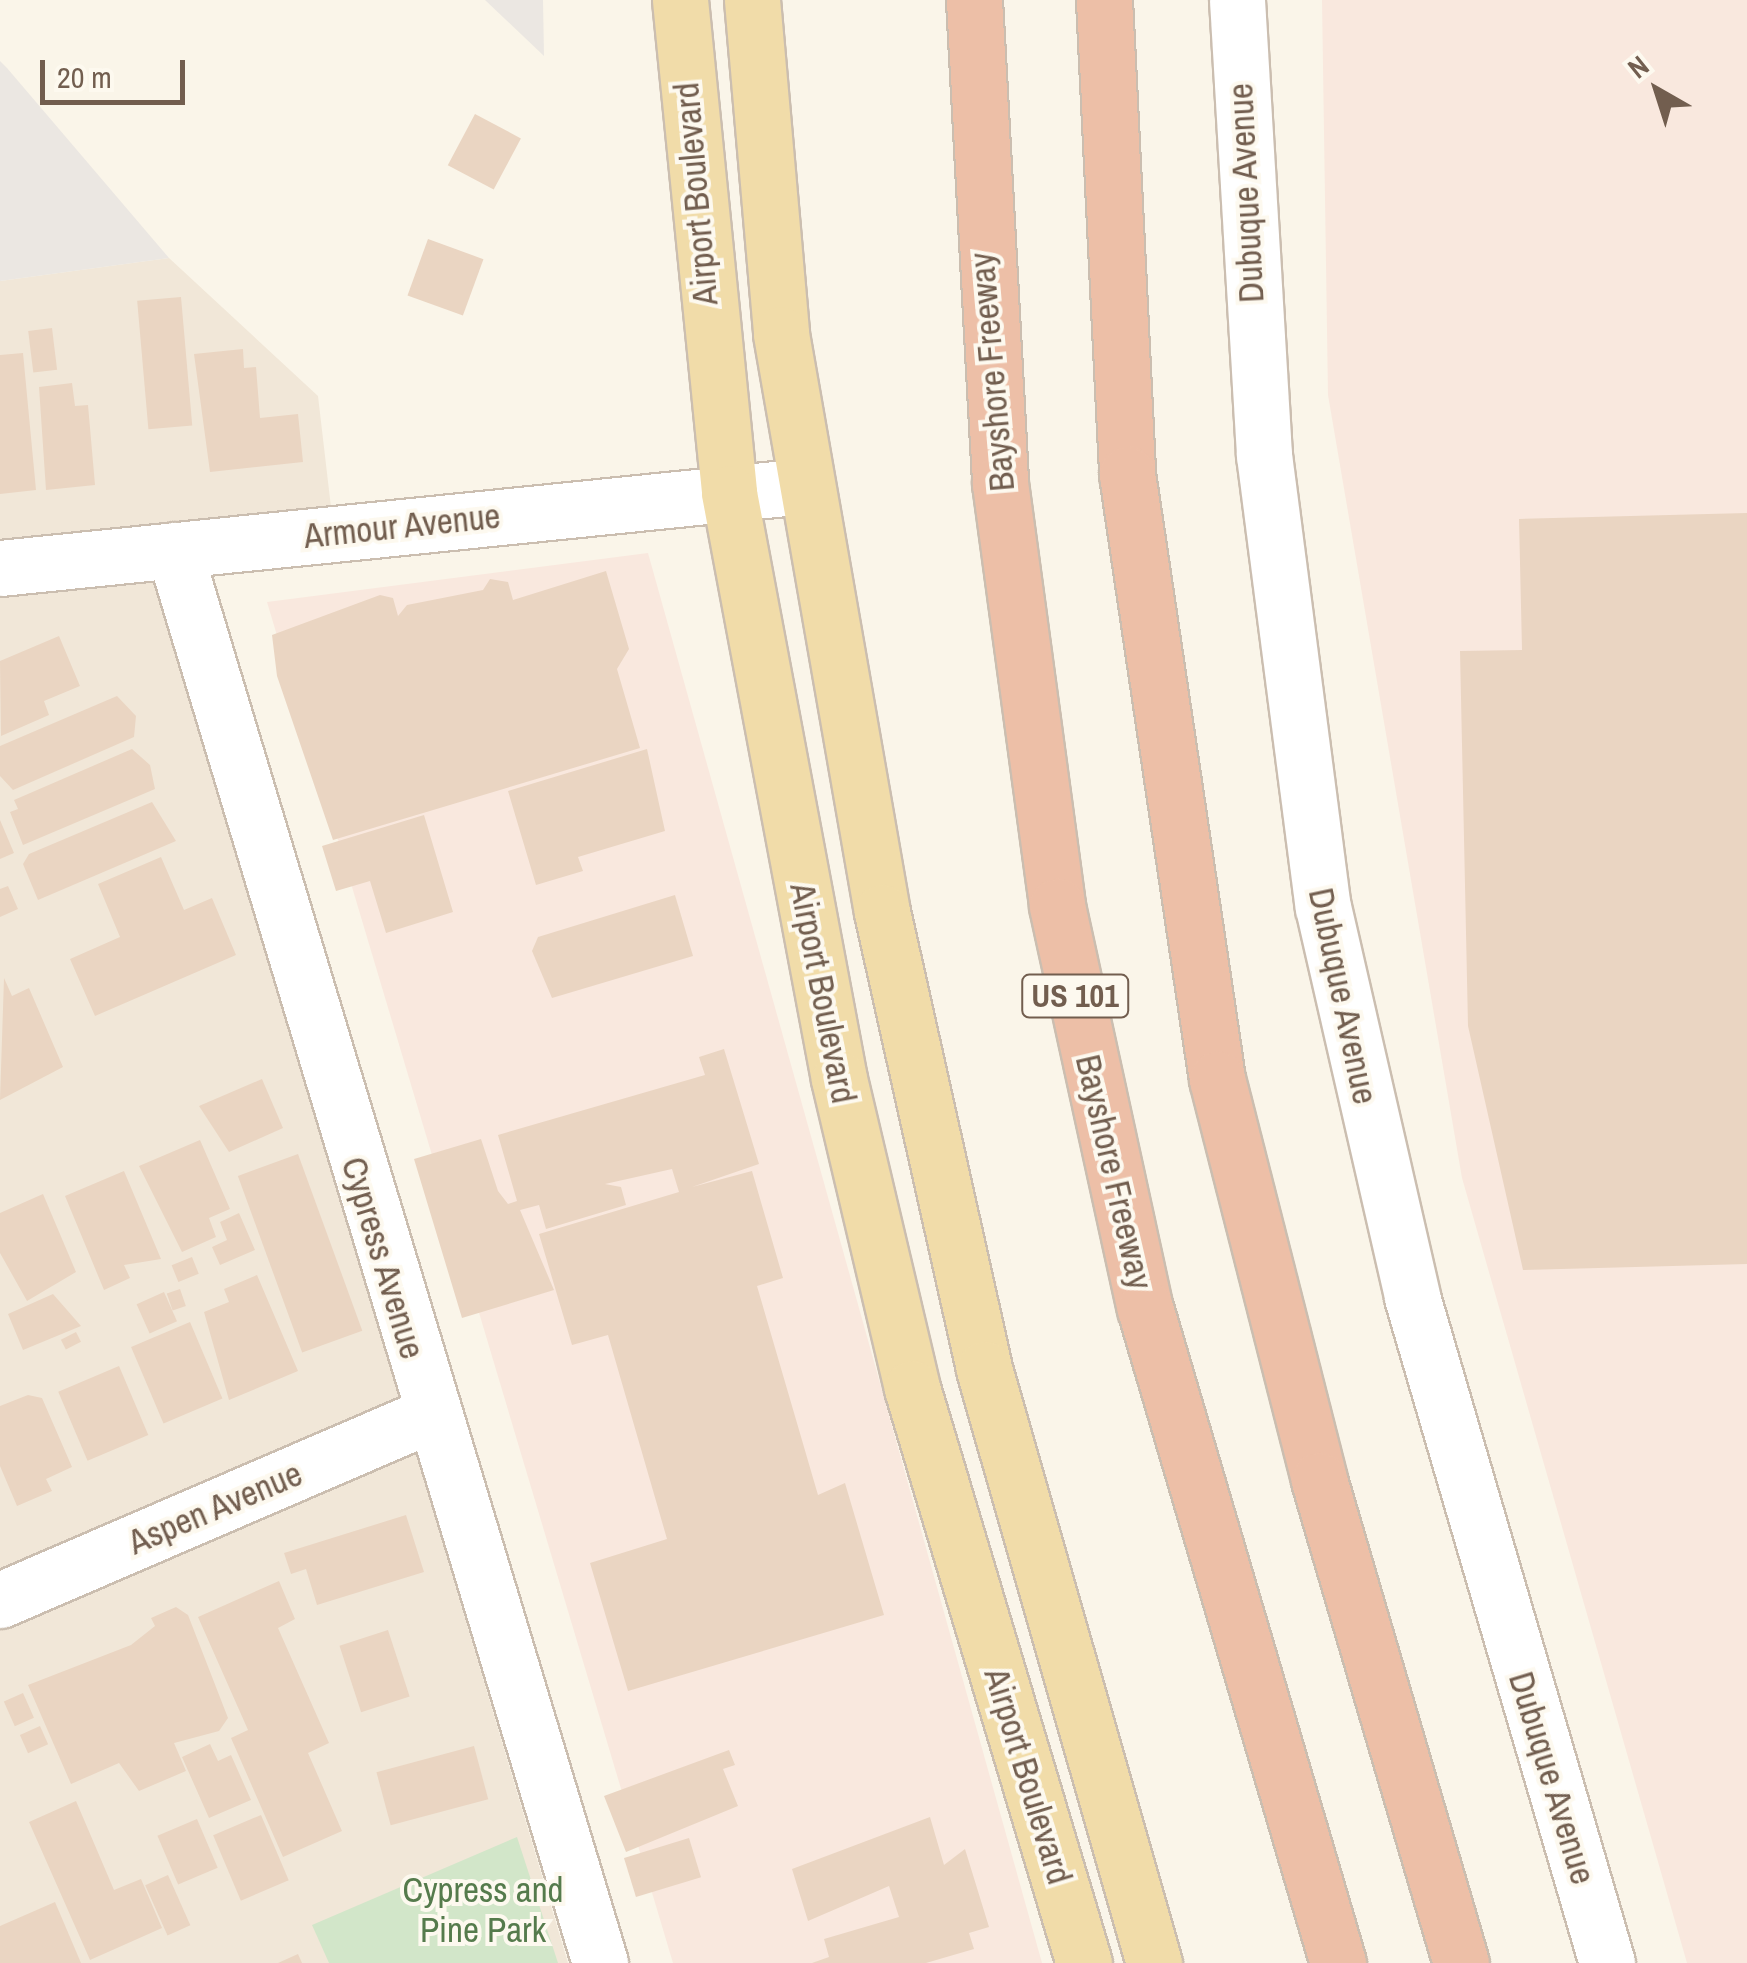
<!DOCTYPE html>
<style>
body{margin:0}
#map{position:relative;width:1747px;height:1963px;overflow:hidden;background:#faf5e9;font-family:"Archivo Narrow",sans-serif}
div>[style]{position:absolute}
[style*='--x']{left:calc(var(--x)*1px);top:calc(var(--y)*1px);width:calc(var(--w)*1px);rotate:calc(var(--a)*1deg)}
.residential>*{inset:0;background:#f1e7d8}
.commercial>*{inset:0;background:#f9e8de}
.industrial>*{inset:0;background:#ebe7e2}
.green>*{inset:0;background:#d2e6c9}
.building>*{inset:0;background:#ead5c2;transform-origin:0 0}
.roads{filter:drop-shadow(2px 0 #cbbeb0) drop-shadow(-2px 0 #cbbeb0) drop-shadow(0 2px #cbbeb0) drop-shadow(0 -2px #cbbeb0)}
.minor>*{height:55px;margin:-27.5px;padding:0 27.5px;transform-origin:27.5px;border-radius:27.5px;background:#fff}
.tertiary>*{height:55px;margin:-27.5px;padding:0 27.5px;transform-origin:27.5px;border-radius:27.5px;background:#fff}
.primary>*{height:55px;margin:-27.5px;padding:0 27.5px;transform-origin:27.5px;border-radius:27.5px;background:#f1dca9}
.motorway>*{height:55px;margin:-27.5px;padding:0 27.5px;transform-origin:27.5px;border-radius:27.5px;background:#edbfa7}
span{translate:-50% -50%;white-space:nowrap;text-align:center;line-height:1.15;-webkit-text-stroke:8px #fdf9ef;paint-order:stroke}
.shield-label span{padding:2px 8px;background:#fdf9ef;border:2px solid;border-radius:8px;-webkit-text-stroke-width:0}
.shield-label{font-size:32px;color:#725e4f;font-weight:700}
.street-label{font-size:35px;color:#725e4f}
.park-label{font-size:35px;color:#557b4c}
.north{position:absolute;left:1607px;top:40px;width:100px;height:100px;-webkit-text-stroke:8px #fdf9ef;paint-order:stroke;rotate:321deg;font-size:28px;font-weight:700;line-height:40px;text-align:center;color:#725e4f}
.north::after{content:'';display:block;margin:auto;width:35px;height:45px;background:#725e4f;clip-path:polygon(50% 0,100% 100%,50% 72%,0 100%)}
.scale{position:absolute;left:40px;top:60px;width:145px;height:45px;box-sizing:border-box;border:5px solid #725e4f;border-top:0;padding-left:12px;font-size:30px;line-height:35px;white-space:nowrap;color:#725e4f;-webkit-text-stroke:8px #fdf9ef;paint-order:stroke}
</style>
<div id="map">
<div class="residential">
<i style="clip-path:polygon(169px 258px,318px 396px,334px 533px,147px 553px,568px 1963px,0 1963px,0 281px)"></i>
</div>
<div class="commercial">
<i style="clip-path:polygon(1322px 0,1747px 0,1747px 1963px,1687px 1963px,1462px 1178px,1328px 395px)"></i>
<i style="clip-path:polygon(648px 553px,1042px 1963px,673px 1963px,267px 602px)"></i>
</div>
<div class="industrial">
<i style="clip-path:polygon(485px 0,543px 0,544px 56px)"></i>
<i style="clip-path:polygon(0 61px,7px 68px,169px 258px,0 281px)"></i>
</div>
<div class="green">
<i style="clip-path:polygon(517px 1837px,558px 1963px,329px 1963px,312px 1925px)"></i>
</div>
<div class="building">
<i style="left:475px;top:114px;width:52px;height:58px;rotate:28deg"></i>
<i style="left:428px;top:239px;width:59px;height:60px;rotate:20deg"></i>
<i style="left:181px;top:297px;width:129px;height:44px;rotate:85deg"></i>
<i style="left:52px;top:328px;width:42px;height:24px;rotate:83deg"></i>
<i style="clip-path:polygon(243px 349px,244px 368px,256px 367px,260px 418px,298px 414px,303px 462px,210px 472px,194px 354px)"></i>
<i style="clip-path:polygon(23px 353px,36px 490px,0 494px,0 355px)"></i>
<i style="clip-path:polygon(72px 383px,75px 406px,88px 405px,95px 485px,46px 490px,39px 387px)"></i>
<i style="clip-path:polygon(1747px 513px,1747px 1264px,1523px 1270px,1468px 1026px,1460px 651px,1522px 650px,1519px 519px)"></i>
<i style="clip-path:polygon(606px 571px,629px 649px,617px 669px,640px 748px,333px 840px,277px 676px,272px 635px,380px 595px,393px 598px,398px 616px,407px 605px,483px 590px,490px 579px,508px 582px,513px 600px)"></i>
<i style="clip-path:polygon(59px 636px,80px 686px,44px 701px,49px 715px,1px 736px,0 661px)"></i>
<i style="clip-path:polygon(117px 696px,136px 716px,134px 737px,13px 790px,0 776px,0 746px)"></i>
<i style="clip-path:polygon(132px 749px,150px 765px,155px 789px,23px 845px,10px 812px,18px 809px,14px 800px)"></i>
<i style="clip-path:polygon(647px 749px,665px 831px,578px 857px,583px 871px,536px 885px,508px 791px)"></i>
<i style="clip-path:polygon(152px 802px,176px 841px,38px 900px,23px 864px,29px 854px)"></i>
<i style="clip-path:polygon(424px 815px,453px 912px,386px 933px,370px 881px,336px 891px,322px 846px)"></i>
<i style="clip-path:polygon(0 820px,14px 853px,0 859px)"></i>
<i style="clip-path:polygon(161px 857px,184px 910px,212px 898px,236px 955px,95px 1016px,70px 959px,120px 937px,98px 884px)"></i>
<i style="clip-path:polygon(8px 886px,18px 909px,0 917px,0 889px)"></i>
<i style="clip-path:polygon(675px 895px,693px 956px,552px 998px,532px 951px,538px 937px)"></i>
<i style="clip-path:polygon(4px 978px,12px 996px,29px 988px,63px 1067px,0 1100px)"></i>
<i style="clip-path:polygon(724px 1049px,759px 1164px,692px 1187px,752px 1171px,783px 1278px,757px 1286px,818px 1495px,845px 1483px,884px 1615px,628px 1691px,590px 1563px,667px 1539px,608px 1335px,572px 1345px,539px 1234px,679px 1192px,672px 1169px,605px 1184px,621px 1187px,626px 1205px,546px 1229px,539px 1205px,520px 1210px,554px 1290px,462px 1318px,414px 1159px,481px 1139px,498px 1191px,508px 1204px,517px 1201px,498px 1135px,705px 1075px,699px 1057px)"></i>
<i style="clip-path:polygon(262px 1079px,283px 1128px,229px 1152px,199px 1106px)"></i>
<i style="clip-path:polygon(200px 1140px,230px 1209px,209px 1218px,216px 1237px,182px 1252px,139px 1166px)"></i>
<i style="left:298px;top:1154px;width:188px;height:64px;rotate:70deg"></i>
<i style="clip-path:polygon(124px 1171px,161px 1259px,124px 1265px,130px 1278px,104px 1290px,65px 1196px)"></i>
<i style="clip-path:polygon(43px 1194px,76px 1272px,27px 1301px,0 1253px,0 1213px)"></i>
<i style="clip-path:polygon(239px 1213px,255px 1250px,220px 1265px,212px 1247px,227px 1240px,220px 1222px)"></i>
<i style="left:192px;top:1257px;width:18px;height:22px;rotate:68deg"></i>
<i style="clip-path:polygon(257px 1275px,298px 1371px,229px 1400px,204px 1312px,229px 1302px,224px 1289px)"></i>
<i style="left:180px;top:1289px;width:18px;height:14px;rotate:71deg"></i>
<i style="left:164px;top:1292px;width:32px;height:30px;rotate:66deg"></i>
<i style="clip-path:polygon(53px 1294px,81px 1326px,23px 1350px,8px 1314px)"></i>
<i style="left:190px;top:1322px;width:83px;height:64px;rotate:67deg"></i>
<i style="left:76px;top:1332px;width:11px;height:17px;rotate:63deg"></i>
<i style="left:119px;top:1366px;width:75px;height:66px;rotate:67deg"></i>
<i style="clip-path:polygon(28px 1395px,42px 1398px,72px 1467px,46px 1479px,52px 1491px,17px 1506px,0 1466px,0 1406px)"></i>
<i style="clip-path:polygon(406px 1515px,424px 1572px,317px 1605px,306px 1569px,291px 1574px,284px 1553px)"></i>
<i style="clip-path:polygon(279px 1581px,295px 1619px,278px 1628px,329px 1743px,308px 1753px,342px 1831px,283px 1857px,231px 1738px,248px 1730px,198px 1617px)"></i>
<i style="clip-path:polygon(176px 1607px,188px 1615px,228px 1718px,219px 1731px,174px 1743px,186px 1771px,139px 1791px,119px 1763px,71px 1784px,28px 1685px,131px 1645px,155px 1626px,151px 1618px)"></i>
<i style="left:388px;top:1630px;width:70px;height:51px;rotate:72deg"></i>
<i style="left:23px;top:1693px;width:27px;height:21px;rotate:66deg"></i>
<i style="left:40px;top:1726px;width:20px;height:22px;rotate:66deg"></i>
<i style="clip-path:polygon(210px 1744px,218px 1761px,231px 1755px,251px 1800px,209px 1818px,182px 1757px)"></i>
<i style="left:474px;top:1746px;width:55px;height:101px;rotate:75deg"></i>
<i style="clip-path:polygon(729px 1750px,735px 1765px,723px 1769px,738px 1806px,626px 1852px,604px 1796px)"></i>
<i style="clip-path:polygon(76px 1801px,114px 1890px,141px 1879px,162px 1928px,90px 1960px,29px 1822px)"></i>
<i style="left:261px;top:1815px;width:71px;height:52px;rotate:67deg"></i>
<i style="clip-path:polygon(930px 1817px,944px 1865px,965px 1849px,989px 1927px,969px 1933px,974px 1949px,926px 1963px,812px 1963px,829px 1957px,824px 1939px,899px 1917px,889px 1886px,808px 1921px,792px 1869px)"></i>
<i style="left:197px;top:1819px;width:53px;height:43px;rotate:67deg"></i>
<i style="left:689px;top:1838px;width:41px;height:68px;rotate:73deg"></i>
<i style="left:168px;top:1875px;width:55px;height:25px;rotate:66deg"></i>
<i style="clip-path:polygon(55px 1902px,81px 1963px,0 1963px,0 1926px)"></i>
<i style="clip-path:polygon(298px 1954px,302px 1963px,278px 1963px)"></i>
</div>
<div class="roads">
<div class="minor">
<i style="--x:174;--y:550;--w:1476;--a:73.22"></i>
<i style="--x:0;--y:568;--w:808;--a:-5.82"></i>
<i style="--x:0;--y:1600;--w:467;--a:-23.3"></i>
</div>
<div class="tertiary">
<i style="--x:1237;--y:0;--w:456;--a:86.6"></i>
<i style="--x:1264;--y:455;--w:456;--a:82.6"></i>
<i style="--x:1323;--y:907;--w:400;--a:77.1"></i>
<i style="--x:1412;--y:1297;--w:694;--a:73.68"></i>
</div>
<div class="primary">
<i style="--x:680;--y:0;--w:495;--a:84.3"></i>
<i style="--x:729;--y:493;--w:596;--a:79.37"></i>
<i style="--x:839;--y:1079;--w:318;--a:76.7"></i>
<i style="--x:912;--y:1388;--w:600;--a:73.35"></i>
<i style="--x:752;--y:0;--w:335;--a:85"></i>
<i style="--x:781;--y:334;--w:587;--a:80.09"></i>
<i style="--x:882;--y:912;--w:468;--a:77.4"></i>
<i style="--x:984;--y:1369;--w:618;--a:74.03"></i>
</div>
<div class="motorway">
<i style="--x:974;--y:0;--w:484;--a:86.9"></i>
<i style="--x:1000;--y:483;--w:427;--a:82.3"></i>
<i style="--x:1057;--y:906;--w:412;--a:77.7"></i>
<i style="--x:1145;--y:1308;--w:683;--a:73.58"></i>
<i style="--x:1104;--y:0;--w:475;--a:87.2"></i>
<i style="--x:1127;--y:474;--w:612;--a:81.54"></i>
<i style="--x:1217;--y:1079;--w:414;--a:75.7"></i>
<i style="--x:1319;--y:1480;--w:503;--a:73.62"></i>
</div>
</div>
<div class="shield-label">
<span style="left:1075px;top:996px">US 101</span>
</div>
<div class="street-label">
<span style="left:1246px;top:193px;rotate:-93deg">Dubuque Avenue</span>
<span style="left:696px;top:194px;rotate:-95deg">Airport Boulevard</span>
<span style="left:992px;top:372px;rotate:-95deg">Bayshore Freeway</span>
<span style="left:402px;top:526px;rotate:-6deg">Armour Avenue</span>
<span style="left:823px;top:993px;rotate:79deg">Airport Boulevard</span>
<span style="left:1343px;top:996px;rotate:78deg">Dubuque Avenue</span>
<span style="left:1114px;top:1172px;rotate:77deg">Bayshore Freeway</span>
<span style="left:383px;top:1258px;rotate:73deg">Cypress Avenue</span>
<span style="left:215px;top:1508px;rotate:-23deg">Aspen Avenue</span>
<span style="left:1028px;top:1776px;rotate:73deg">Airport Boulevard</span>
<span style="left:1552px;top:1778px;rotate:73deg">Dubuque Avenue</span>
</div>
<div class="park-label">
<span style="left:483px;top:1910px">Cypress and<br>Pine Park</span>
</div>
<div class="north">N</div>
<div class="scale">20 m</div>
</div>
